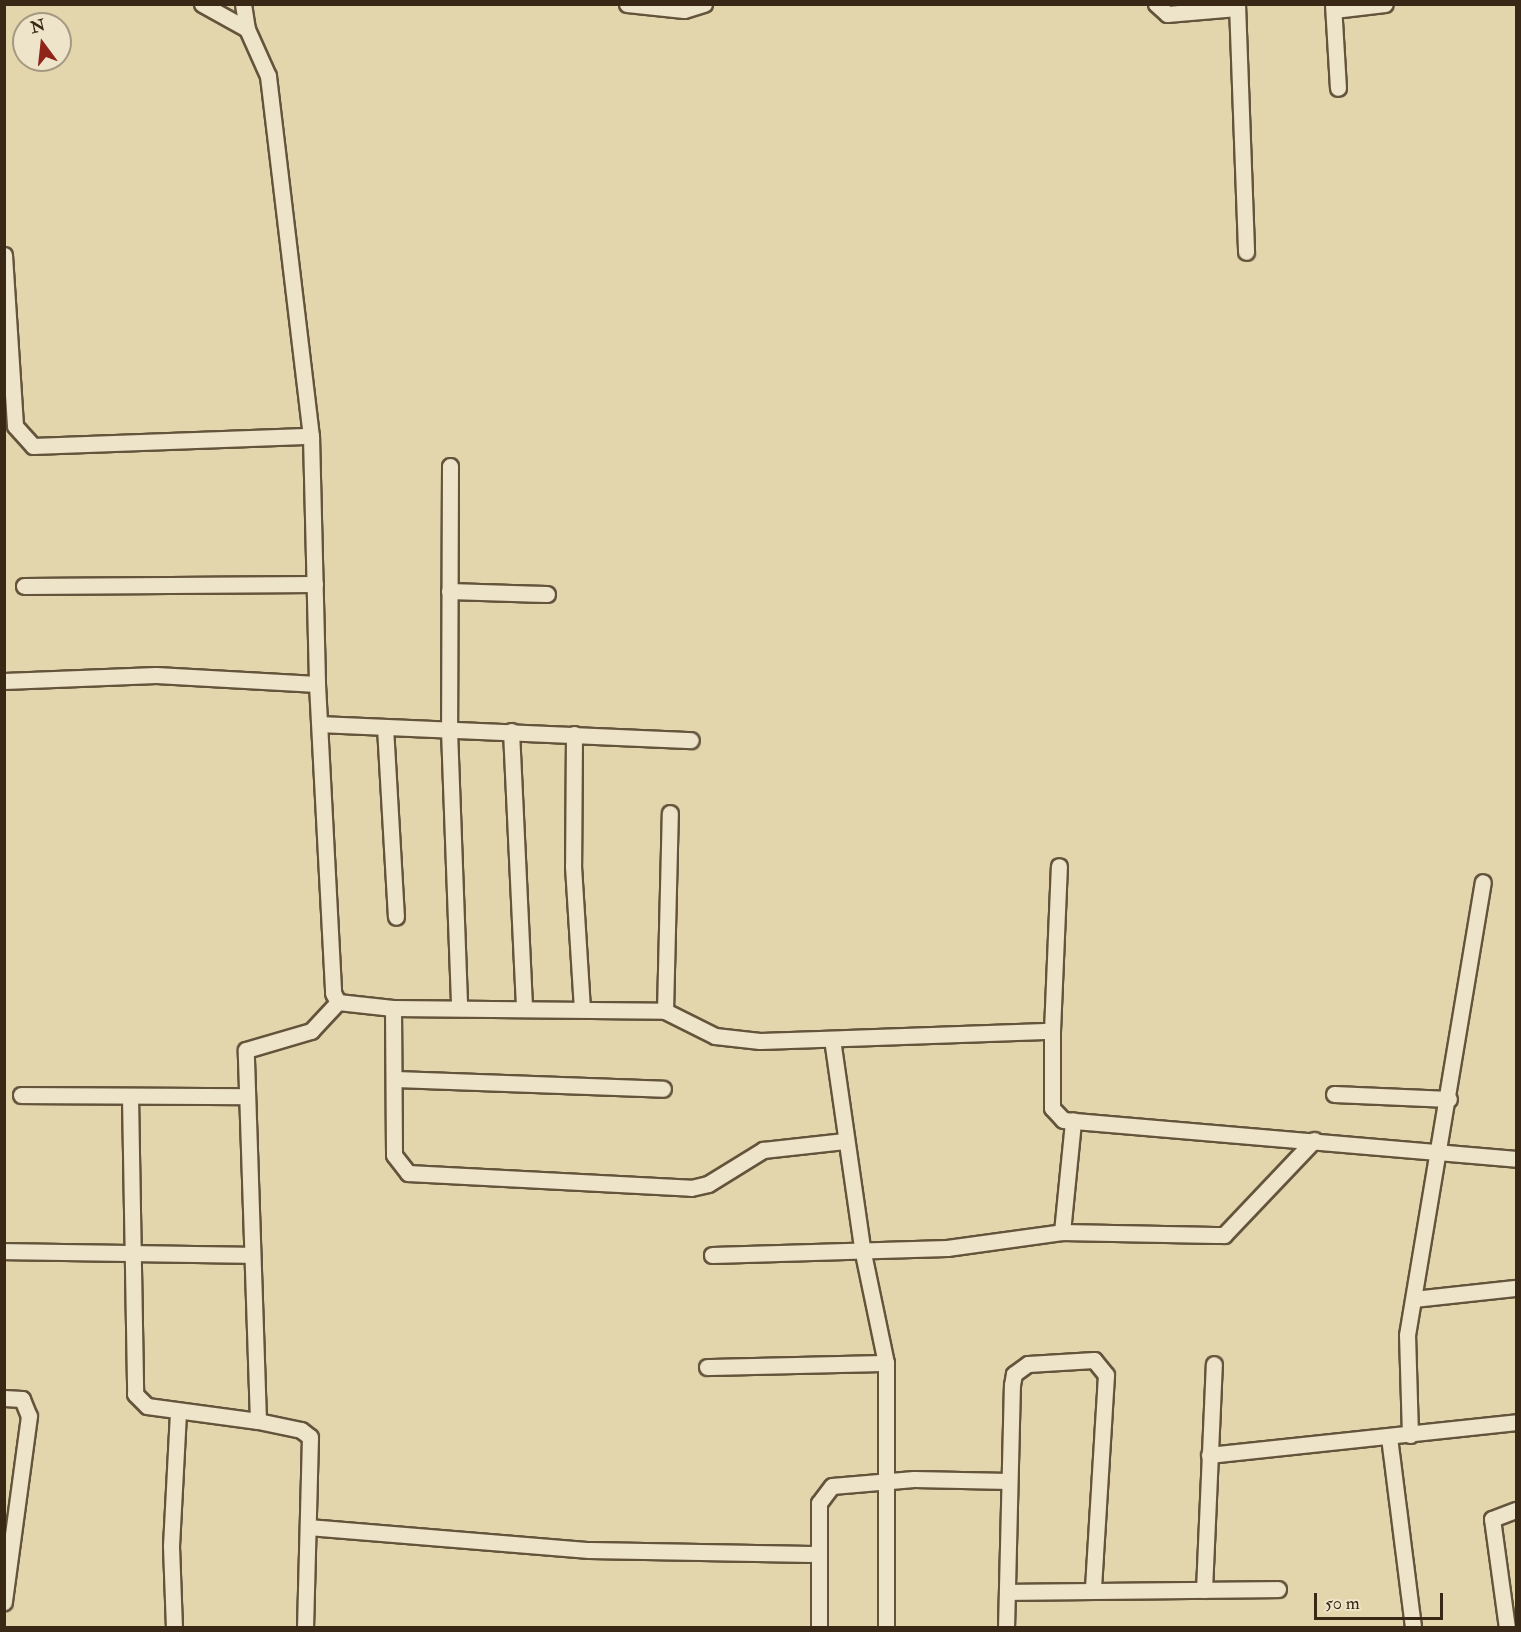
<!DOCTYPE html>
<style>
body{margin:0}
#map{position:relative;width:1521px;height:1632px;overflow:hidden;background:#e3d6ad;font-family:"IM FELL Double Pica",serif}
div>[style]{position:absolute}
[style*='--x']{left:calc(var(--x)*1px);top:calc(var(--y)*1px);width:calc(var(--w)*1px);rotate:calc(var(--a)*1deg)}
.roads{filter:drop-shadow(2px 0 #64543c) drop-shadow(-2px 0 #64543c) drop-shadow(0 2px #64543c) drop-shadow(0 -2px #64543c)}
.street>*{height:15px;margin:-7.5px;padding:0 7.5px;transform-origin:7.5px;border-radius:7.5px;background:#ede4ca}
span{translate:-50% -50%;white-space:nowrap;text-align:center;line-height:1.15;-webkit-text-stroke:6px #ede4ca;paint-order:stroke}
.frame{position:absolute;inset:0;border:6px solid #3a2816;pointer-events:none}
.north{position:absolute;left:12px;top:12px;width:60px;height:60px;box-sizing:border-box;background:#ede4ca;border:2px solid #a59982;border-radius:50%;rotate:345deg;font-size:16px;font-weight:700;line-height:24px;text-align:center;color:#3a2816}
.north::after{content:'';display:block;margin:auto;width:21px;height:27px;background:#8f2418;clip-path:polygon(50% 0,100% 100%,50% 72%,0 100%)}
.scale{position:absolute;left:1314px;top:1593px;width:129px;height:27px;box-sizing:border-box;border:3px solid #3a2816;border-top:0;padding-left:8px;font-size:18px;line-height:21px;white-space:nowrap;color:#3a2816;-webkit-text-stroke:4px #ede4ca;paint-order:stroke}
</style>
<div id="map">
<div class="roads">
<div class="street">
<i style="--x:202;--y:4;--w:51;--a:29.1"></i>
<i style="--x:247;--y:29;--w:51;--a:65.9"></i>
<i style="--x:268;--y:76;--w:363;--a:83.2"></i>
<i style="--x:311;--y:436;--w:248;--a:88.6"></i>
<i style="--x:317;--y:684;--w:309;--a:87"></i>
<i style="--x:333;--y:993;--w:10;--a:61"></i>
<i style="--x:338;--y:1002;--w:55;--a:6.2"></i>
<i style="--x:393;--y:1008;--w:272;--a:0.6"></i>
<i style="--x:665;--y:1011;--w:56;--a:26.6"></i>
<i style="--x:715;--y:1036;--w:45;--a:6.3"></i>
<i style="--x:760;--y:1041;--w:292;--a:-2"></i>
<i style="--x:1052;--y:1031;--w:77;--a:90"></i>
<i style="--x:1052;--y:1108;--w:16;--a:47"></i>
<i style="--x:1063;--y:1120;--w:455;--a:4.9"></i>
<i style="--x:243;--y:4;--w:25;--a:81"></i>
<i style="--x:627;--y:4;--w:57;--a:6"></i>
<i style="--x:684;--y:10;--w:21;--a:-17"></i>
<i style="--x:1156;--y:4;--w:15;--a:42"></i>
<i style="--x:1167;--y:14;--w:70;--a:-4.9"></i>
<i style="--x:1237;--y:4;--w:248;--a:87.9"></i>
<i style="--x:1333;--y:4;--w:84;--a:86.6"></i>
<i style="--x:1334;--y:10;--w:51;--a:-6.7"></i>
<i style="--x:4;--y:255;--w:171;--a:86.3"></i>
<i style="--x:15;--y:426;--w:27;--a:48"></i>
<i style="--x:33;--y:446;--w:278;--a:-2.1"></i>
<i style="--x:450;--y:466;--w:264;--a:90.2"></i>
<i style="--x:449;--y:730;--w:278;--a:87.9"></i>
<i style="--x:24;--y:586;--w:291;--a:-0.4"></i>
<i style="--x:449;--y:591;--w:98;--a:1.8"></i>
<i style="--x:4;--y:681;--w:152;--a:-2.3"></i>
<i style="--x:156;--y:675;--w:161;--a:3.2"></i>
<i style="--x:320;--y:724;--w:371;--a:2.5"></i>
<i style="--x:385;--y:727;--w:190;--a:86.7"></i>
<i style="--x:511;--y:731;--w:277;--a:87.3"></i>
<i style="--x:574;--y:734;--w:132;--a:90.4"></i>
<i style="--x:573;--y:866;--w:142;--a:86.4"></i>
<i style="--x:393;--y:1008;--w:147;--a:89.6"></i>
<i style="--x:394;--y:1155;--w:23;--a:52"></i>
<i style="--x:408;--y:1173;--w:283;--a:3"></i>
<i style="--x:691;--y:1188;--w:17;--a:-13"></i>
<i style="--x:708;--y:1184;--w:65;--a:-31.7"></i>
<i style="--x:763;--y:1150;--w:82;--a:-6.3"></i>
<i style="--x:665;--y:1011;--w:198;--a:-88.6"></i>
<i style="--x:1052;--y:1031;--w:165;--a:-87.6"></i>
<i style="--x:832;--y:1039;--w:216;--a:81.8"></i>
<i style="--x:863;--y:1253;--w:112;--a:78.2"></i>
<i style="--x:886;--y:1363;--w:265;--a:90"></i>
<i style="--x:396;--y:1079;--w:267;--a:2.1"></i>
<i style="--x:1334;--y:1094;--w:115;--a:2.5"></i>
<i style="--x:21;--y:1095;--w:226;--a:0.3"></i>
<i style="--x:130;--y:1096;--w:298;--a:89"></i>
<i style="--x:135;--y:1394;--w:17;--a:45"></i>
<i style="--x:147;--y:1406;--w:112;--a:7.7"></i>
<i style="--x:258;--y:1421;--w:44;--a:11.8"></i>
<i style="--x:301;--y:1430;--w:11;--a:38"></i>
<i style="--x:310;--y:1437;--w:191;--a:91.5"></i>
<i style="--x:1062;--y:1232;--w:112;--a:-84.3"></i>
<i style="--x:4;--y:1251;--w:248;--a:0.9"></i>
<i style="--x:712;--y:1255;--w:235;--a:-1.7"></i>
<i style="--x:947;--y:1248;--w:116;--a:-7.9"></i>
<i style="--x:1062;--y:1232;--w:162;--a:1.1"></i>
<i style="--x:1224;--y:1235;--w:131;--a:-46.5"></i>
<i style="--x:1414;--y:1299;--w:103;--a:-6.2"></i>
<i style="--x:707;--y:1367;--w:179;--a:-1.3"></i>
<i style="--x:4;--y:1398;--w:18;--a:3"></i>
<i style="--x:22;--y:1399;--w:18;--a:68"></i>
<i style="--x:29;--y:1416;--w:188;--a:97.7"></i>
<i style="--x:258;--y:1421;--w:371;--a:-91.9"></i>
<i style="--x:246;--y:1050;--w:68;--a:-16.3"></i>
<i style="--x:311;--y:1031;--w:40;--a:-47"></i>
<i style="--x:1410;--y:1435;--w:100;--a:-91.7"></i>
<i style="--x:1407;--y:1335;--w:459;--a:-80.5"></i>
<i style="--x:1389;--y:1437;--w:193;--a:82.8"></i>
<i style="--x:1209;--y:1455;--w:309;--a:-6.1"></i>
<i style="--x:308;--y:1527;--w:282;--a:4.7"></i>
<i style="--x:589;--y:1550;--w:230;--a:1"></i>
<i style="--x:1204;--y:1590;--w:226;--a:-87.5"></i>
<i style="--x:1007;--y:1592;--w:271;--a:-0.6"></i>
<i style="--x:174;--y:1628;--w:82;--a:-92.1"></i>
<i style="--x:171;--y:1546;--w:133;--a:-87"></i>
<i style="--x:819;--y:1628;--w:125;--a:-90"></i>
<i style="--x:819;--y:1503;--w:21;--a:-53"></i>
<i style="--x:832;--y:1486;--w:82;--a:-4.9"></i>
<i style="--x:914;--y:1479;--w:95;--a:1.2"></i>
<i style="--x:1006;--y:1628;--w:243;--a:-88.6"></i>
<i style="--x:1012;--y:1385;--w:11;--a:-80"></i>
<i style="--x:1014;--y:1374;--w:17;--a:-36"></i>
<i style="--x:1028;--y:1364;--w:66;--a:-3.5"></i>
<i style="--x:1094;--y:1360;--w:19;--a:51"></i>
<i style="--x:1106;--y:1375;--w:214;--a:93.5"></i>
<i style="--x:1507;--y:1628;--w:110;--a:-97.8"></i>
<i style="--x:1492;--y:1519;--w:26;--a:-21"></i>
</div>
</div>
<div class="frame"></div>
<div class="north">N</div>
<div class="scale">50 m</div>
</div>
